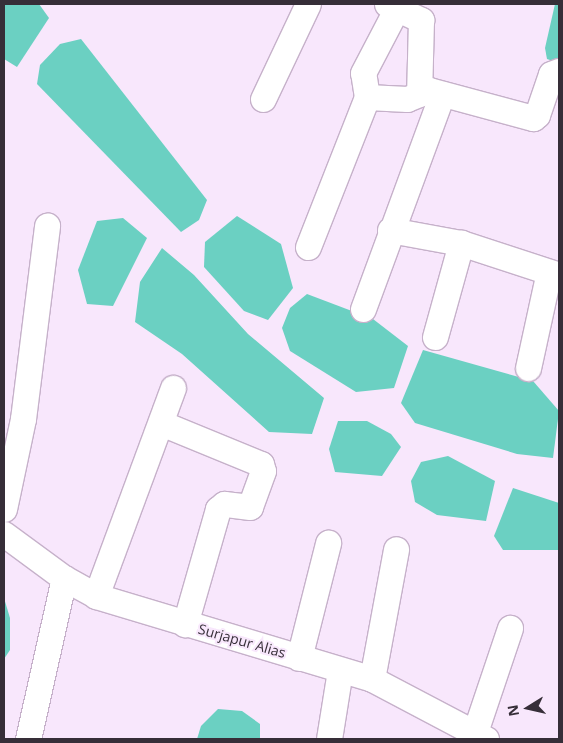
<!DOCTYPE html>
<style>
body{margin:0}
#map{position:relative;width:563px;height:743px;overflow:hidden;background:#f8e7fc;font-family:"Open Sans",sans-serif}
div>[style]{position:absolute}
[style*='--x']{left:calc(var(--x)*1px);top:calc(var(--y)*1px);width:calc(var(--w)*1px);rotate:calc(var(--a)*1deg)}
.water>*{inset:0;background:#6bd0c2}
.roads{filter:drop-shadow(1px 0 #c6b1ca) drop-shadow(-1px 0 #c6b1ca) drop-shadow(0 1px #c6b1ca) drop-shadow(0 -1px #c6b1ca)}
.minor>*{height:25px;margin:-12.5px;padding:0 12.5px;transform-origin:12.5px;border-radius:12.5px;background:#fff}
span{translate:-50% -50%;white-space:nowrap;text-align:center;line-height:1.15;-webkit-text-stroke:4px #f8e7fc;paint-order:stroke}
.street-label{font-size:14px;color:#362e38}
.frame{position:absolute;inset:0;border:5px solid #362e38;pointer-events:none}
.north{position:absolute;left:503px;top:683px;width:50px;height:50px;-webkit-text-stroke:4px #f8e7fc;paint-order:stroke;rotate:260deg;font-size:14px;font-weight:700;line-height:20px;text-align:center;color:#362e38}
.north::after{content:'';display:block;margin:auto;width:18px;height:22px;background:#362e38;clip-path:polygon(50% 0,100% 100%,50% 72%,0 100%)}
</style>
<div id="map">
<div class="water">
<i style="clip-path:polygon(4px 4px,39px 4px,49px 18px,17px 67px,4px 59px)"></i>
<i style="clip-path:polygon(555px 4px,559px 4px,559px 63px,547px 59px,545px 48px)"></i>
<i style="clip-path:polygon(81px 39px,207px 200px,199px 220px,181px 232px,37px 84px,40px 65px,60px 44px)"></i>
<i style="clip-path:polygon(237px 216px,281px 244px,293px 288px,268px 320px,244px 311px,204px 267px,205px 242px)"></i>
<i style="clip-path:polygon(123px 218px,147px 238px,113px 306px,87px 304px,78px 270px,97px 221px)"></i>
<i style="clip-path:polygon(162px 248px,194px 275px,248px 334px,324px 398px,312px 434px,269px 432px,182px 354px,135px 322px,140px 282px)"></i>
<i style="clip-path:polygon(307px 294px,373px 319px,408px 346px,394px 388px,356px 392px,290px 351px,282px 328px,290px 308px)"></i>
<i style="clip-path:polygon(423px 350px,533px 381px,559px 411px,553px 458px,517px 454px,415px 423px,401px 403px)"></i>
<i style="clip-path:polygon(338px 421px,367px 421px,391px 434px,401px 447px,382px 476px,335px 472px,329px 449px)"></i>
<i style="clip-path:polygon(448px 456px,495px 481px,486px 521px,437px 515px,415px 502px,411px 481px,421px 462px)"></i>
<i style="clip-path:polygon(513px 488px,559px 503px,559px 550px,503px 550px,494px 536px)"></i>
<i style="clip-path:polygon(4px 598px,10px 618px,10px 650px,4px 659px)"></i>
<i style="clip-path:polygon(218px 709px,242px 711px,260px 724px,260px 739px,197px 739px,201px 726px)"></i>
</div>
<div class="roads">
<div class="minor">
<i style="--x:387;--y:4;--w:38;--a:25"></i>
<i style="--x:421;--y:20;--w:74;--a:91.5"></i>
<i style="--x:367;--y:97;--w:24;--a:-99"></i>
<i style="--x:363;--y:73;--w:73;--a:-62.4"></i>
<i style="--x:263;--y:99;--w:105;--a:-64.7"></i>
<i style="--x:390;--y:230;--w:72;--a:10.4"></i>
<i style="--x:461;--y:243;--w:103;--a:18.1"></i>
<i style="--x:308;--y:247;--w:161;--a:-68.5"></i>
<i style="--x:367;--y:97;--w:40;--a:2.9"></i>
<i style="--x:407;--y:99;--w:24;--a:-22"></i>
<i style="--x:429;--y:90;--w:108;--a:15.1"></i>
<i style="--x:533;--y:118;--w:5;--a:-37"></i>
<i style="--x:537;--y:115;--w:43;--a:-71.1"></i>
<i style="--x:551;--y:74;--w:9;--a:-21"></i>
<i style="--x:363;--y:309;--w:229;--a:-69.8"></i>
<i style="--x:435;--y:337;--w:98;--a:-74.5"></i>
<i style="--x:528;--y:368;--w:98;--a:-77.7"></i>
<i style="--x:161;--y:423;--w:108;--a:22.3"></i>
<i style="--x:261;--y:464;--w:7;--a:74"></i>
<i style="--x:263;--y:471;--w:38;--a:110"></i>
<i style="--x:250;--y:507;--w:26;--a:-173"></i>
<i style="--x:224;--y:504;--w:8;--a:140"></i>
<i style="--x:218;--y:509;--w:120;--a:106"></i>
<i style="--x:4;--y:509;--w:92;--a:-78.1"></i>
<i style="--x:23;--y:419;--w:195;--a:-82.9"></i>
<i style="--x:4;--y:534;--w:74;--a:36.3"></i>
<i style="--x:64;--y:578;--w:37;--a:29"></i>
<i style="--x:96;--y:596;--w:288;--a:16.7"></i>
<i style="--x:372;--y:679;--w:129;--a:27.8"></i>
<i style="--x:96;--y:596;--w:222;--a:-69.7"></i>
<i style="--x:299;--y:658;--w:119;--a:-75.8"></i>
<i style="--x:372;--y:679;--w:132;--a:-79.5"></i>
<i style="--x:474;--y:735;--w:113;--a:-71.4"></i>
<i style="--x:28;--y:739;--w:165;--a:-77.4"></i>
<i style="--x:329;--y:739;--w:70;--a:-80.9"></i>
</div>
</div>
<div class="street-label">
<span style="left:242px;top:641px;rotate:16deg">Surjapur Alias</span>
</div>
<div class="frame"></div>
<div class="north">N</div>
</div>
